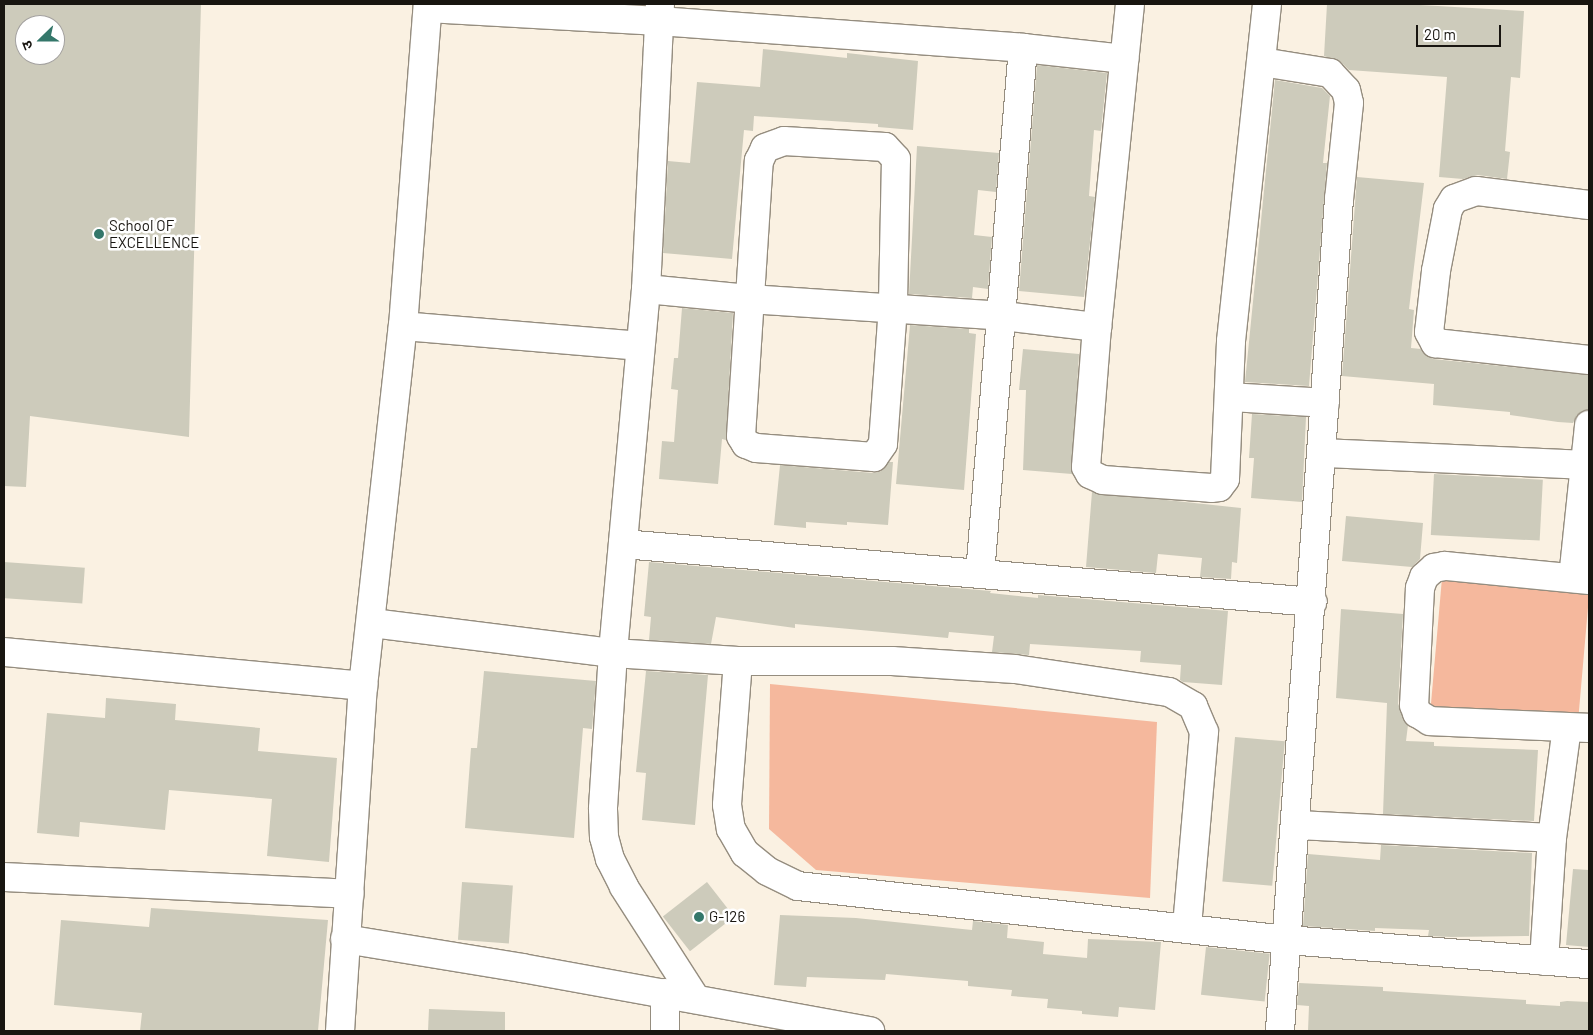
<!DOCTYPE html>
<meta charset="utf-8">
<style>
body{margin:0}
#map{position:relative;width:1593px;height:1035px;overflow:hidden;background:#faf1e2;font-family:Barlow,"Noto Sans Devanagari",sans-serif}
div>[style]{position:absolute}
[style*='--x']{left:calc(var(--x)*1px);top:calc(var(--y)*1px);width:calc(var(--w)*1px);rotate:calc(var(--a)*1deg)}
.green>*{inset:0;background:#f5b89d;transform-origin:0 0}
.building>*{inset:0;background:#cdcbbb;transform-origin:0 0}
.roads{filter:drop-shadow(1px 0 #958d7f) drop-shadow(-1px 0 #958d7f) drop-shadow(0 1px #958d7f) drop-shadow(0 -1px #958d7f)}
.minor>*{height:28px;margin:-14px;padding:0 14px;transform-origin:14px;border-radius:14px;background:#fff}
.dots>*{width:14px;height:14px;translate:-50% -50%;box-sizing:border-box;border:2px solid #fff;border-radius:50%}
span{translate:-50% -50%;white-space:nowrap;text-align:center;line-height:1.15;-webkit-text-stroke:5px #fff;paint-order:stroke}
.poi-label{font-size:15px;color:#181510}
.left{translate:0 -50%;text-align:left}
.frame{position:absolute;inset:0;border:5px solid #181510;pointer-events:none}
.north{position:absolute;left:15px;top:15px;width:50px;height:50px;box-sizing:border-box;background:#fff;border:1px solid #a3a19f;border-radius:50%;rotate:248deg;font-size:14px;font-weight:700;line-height:20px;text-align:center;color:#181510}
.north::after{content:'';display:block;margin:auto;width:18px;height:22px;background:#34776a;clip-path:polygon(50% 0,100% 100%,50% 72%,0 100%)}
.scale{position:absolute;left:1416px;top:25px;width:85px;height:22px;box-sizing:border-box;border:2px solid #181510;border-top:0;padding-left:6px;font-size:15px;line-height:18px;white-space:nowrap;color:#181510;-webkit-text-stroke:4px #fff;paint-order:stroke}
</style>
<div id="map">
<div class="green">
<i style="left:1442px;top:578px;width:148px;height:130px;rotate:5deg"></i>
<i style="clip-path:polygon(770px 684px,1157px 722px,1150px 898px,816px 870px,769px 829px)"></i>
</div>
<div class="building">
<i style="clip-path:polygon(evenodd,4px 4px,201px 4px,189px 437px,30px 416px,26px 487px,4px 486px,4px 4px,25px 25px,55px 25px,55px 55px,25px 55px,25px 25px)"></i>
<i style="clip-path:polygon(1327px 4px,1403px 4px,1524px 11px,1520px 78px,1511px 77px,1505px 151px,1510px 152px,1507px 179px,1478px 175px,1463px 179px,1439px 177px,1447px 77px,1349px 70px,1341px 62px,1324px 56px)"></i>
<i style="clip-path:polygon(763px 49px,847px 58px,847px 53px,918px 61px,913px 130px,878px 127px,878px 124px,754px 116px,753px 131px,744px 130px,732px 259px,663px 253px,668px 161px,690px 163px,697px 82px,760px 87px)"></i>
<i style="clip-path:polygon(1037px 65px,1107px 73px,1101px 131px,1094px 130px,1089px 196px,1095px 197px,1084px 297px,1019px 291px)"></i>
<i style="clip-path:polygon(1275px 80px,1322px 88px,1330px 96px,1323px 163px,1327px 163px,1309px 386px,1245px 382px)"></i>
<i style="clip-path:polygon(917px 146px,999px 153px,996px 192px,978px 190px,974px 235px,992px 237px,988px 289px,973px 287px,972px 298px,909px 294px)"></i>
<i style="clip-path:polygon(1357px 177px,1424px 183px,1409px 309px,1414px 310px,1411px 348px,1421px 349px,1433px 359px,1589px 375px,1589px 410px,1577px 415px,1573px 423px,1558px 422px,1510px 415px,1510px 412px,1433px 405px,1434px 384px,1342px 376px)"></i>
<i style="clip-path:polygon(682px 308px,733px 313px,726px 440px,722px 439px,718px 484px,659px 479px,662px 441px,674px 442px,678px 390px,671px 389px,674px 358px,678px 358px)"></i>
<i style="clip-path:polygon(910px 325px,969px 329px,969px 333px,976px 334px,964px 490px,896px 484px)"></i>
<i style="clip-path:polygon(1023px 349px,1079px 354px,1072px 474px,1023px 470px,1026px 390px,1019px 390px)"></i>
<i style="clip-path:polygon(1252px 414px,1306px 417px,1302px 502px,1251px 498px,1254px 458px,1249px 458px)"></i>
<i style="clip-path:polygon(889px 462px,893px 462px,888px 525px,847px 522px,847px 525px,806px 522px,806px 528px,774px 525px,780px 465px,873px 473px,881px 471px)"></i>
<i style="left:1434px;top:474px;width:109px;height:61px;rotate:3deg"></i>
<i style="clip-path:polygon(1092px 492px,1241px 508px,1237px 563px,1232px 562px,1231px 579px,1200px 577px,1202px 558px,1158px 554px,1156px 573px,1086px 567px)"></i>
<i style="clip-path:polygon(1346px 516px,1423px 523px,1420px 559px,1412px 567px,1342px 561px)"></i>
<i style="left:4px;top:562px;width:81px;height:36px;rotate:4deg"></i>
<i style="clip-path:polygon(649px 562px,991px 591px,990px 593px,1038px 598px,1038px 595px,1228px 611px,1222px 685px,1183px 682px,1180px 680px,1181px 665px,1140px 662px,1141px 651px,1030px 644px,1029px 655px,992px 652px,994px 636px,949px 632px,948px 638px,795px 624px,795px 628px,716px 617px,711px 644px,649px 640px,651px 617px,644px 616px)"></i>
<i style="clip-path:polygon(1341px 609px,1403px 614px,1398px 704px,1408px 725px,1406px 741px,1434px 742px,1434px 746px,1538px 750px,1534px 821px,1383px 814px,1387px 703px,1336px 698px)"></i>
<i style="clip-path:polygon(484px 671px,596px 681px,592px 729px,583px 728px,574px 838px,465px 828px,471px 748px,477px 748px)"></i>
<i style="clip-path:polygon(646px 671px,708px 675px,695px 825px,642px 820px,646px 773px,636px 772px)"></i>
<i style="clip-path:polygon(106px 698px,176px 704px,175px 720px,260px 728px,258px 751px,337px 758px,329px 862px,267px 856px,272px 799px,169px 790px,165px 830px,80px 822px,79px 837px,37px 833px,47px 713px,105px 718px)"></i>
<i style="left:1235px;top:737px;width:50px;height:145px;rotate:5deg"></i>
<i style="clip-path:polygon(1381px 845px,1532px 853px,1529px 936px,1451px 937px,1428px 936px,1429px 930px,1375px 928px,1375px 931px,1303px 926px,1308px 854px,1380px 860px)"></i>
<i style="clip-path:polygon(1573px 869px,1589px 870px,1589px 947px,1566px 945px)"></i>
<i style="left:462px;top:882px;width:51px;height:58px;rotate:4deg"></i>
<i style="left:707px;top:882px;width:44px;height:56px;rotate:52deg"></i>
<i style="clip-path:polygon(151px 908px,328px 920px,318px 1031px,140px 1031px,142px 1013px,54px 1005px,61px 920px,149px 927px)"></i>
<i style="clip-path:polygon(780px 915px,856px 918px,972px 930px,973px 921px,1008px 925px,1007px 938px,1044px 942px,1043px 954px,1087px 958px,1088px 939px,1161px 942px,1155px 1010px,1119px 1007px,1118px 1017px,1082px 1014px,1082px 1011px,1047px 1008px,1048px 999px,1011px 996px,1012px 990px,968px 986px,968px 981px,886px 974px,885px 980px,807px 977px,806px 987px,774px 985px)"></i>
<i style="left:1206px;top:947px;width:64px;height:48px;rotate:6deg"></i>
<i style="clip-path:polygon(1299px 983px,1383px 987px,1383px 991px,1526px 1000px,1526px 1004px,1560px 1006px,1560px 1002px,1567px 1001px,1589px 1002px,1588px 1031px,1308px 1031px,1309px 1006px,1297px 1005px)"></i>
<i style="clip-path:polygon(429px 1009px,505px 1012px,505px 1031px,428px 1031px)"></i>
</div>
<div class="roads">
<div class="minor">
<i style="--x:660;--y:4;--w:285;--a:92.8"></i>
<i style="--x:646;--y:289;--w:365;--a:95.2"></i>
<i style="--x:613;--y:653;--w:156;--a:93.7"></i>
<i style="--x:603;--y:809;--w:28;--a:88"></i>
<i style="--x:604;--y:837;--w:23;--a:75"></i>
<i style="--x:610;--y:859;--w:31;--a:63"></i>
<i style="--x:624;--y:887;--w:133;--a:57.3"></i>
<i style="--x:1130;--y:4;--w:325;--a:95.8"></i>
<i style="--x:1097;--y:327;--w:140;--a:94.5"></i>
<i style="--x:1086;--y:467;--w:8;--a:60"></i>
<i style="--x:1090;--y:474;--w:14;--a:25"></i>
<i style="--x:1103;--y:480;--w:108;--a:4.2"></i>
<i style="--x:1211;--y:488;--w:8;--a:-7"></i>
<i style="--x:1219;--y:487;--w:10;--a:-53"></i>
<i style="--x:1225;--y:479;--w:138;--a:-87.5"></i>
<i style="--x:1231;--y:341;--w:339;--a:-83.9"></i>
<i style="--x:428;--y:8;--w:231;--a:3.2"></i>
<i style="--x:659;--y:21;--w:365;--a:4.2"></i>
<i style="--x:1023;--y:48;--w:102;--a:6.2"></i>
<i style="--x:1262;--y:62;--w:69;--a:9.2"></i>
<i style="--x:1330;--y:73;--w:23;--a:47"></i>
<i style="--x:1346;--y:90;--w:13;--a:77"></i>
<i style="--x:1349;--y:103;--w:97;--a:95.9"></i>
<i style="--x:1339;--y:199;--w:834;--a:94.06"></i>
<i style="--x:784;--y:141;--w:101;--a:3.4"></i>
<i style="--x:885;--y:147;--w:16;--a:47"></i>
<i style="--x:896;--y:159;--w:148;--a:91.2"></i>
<i style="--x:893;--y:307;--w:137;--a:94.2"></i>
<i style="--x:883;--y:444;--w:16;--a:125"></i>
<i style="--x:874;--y:457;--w:118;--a:-175.6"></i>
<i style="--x:756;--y:448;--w:11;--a:-158"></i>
<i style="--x:746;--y:444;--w:9;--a:-122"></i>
<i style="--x:741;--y:436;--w:276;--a:-86.3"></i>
<i style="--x:759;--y:161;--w:14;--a:-65"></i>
<i style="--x:765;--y:148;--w:20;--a:-20"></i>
<i style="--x:1589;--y:205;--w:114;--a:-172.9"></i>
<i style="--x:1476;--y:191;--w:23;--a:160"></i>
<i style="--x:1454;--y:199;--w:12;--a:121"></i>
<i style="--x:1448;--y:209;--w:63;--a:101"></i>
<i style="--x:1436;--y:271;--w:61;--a:96.5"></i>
<i style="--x:1429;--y:332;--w:13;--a:61"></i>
<i style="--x:1435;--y:343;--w:155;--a:6.3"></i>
<i style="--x:646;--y:289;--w:103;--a:5.5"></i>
<i style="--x:749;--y:299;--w:255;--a:3.8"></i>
<i style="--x:1003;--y:316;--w:95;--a:6.7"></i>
<i style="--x:403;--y:326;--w:237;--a:4.8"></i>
<i style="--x:1230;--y:397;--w:95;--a:3.6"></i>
<i style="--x:1324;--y:453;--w:260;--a:2.6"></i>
<i style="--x:623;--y:544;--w:692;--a:4.8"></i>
<i style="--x:980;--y:574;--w:528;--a:-85.33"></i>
<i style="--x:1573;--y:578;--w:154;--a:-84"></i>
<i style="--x:1589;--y:580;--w:145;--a:-174.4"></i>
<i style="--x:1445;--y:566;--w:11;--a:170"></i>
<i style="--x:1434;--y:568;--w:13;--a:138"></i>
<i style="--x:1424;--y:577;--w:12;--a:110"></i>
<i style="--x:1420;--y:588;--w:117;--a:92.9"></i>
<i style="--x:1414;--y:705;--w:9;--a:69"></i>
<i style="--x:1417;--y:713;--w:15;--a:32"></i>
<i style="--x:1430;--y:721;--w:159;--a:2.5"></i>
<i style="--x:372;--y:623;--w:243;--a:7.1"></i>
<i style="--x:613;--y:653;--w:125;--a:3.7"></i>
<i style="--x:738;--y:661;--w:154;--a:0"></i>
<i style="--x:892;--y:661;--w:123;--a:3.7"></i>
<i style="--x:1015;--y:669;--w:156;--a:8.5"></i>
<i style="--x:1169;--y:692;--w:28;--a:30"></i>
<i style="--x:1193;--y:706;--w:28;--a:67"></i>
<i style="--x:1204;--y:732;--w:196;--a:95"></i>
<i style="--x:4;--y:652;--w:361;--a:5.4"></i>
<i style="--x:738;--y:661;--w:144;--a:94.4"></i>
<i style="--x:727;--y:805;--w:24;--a:81"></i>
<i style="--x:731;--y:829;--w:28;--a:60"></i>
<i style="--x:745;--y:853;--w:28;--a:39"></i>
<i style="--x:767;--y:871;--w:34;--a:26"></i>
<i style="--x:798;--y:886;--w:493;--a:6.3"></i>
<i style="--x:1288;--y:940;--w:302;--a:4.6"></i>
<i style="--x:1297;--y:825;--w:255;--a:2.9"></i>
<i style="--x:4;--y:877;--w:346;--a:2.8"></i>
<i style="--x:345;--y:939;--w:179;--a:9.3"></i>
<i style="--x:522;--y:968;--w:354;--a:10.3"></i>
<i style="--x:1544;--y:961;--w:123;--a:-86.3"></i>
<i style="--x:1552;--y:838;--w:112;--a:-82.3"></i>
<i style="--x:340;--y:1031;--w:346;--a:-86.2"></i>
<i style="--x:363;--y:686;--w:362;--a:-83.7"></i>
<i style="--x:403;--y:326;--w:323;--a:-85.6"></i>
<i style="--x:665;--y:1031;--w:38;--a:-90"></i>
</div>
</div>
<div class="dots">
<i style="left:99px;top:234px;background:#34776a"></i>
<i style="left:699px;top:917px;background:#34776a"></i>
</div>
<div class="poi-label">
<span class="left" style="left:109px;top:234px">School OF<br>EXCELLENCE</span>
<span class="left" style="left:709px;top:917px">G-126</span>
</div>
<div class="frame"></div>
<div class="north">उ</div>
<div class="scale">20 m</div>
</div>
